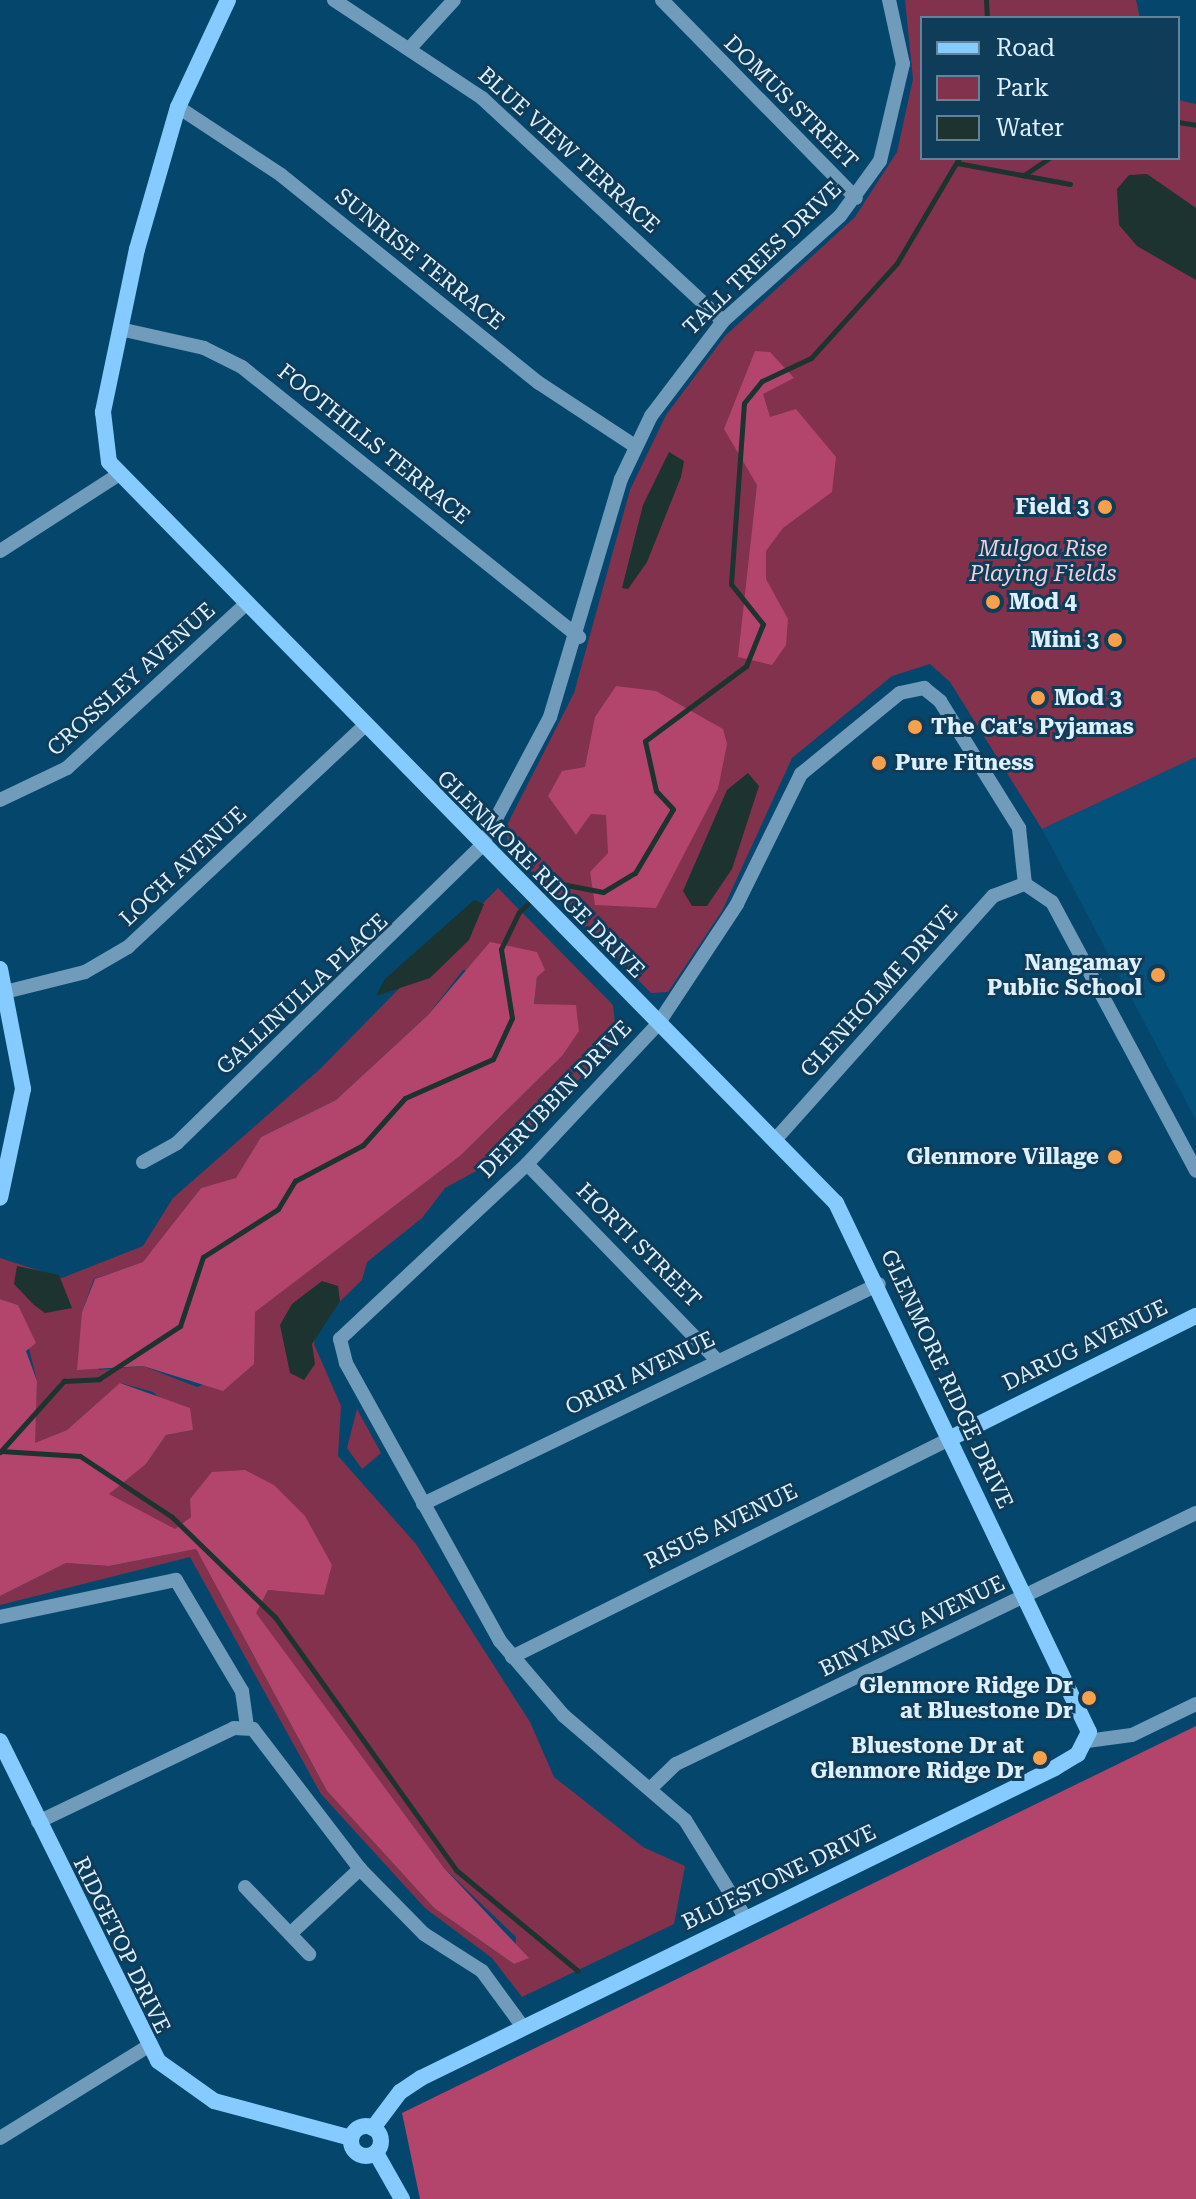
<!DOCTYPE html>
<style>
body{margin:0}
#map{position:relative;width:1196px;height:2199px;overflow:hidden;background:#05476c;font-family:"Roboto Serif",serif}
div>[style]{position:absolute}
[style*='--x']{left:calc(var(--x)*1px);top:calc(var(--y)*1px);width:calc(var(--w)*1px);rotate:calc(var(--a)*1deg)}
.built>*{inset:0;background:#04517b}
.green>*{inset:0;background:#82324d}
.forest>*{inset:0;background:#b3446b}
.water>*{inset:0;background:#1c332f}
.stream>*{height:5px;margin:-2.5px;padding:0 2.5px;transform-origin:2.5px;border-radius:2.5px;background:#1c332f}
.street>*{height:14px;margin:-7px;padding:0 7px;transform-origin:7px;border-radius:7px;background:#709bbb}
.secondary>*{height:16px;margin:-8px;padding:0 8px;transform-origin:8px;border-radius:8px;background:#86cbff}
.secondary>.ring{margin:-8px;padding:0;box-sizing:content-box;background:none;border:16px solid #86cbff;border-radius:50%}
.dots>*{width:22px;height:22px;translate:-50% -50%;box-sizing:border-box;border:4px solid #0f3c59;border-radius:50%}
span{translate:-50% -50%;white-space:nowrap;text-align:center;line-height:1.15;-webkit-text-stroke:6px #0f3c59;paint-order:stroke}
.street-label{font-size:22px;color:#def0fd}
.poi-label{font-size:22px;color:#def0fd;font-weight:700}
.right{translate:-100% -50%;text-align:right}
.left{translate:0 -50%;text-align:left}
.park-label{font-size:22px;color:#f0d1d8;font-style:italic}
.legend{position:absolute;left:920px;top:16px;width:260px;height:144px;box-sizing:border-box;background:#0f3c59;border:2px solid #62849b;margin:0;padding:10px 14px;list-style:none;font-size:24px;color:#def0fd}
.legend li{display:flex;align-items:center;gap:16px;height:40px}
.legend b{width:40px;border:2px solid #62849b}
</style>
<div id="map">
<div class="built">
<i style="clip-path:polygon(1196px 757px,1196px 1120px,1042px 829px)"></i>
</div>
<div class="green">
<i style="clip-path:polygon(905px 0,1136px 0,1140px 18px,922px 18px,922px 158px,1178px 158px,1178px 100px,1196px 104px,1196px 757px,1042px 829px,950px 682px,930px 664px,892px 676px,792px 758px,722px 911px,668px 992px,651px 993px,508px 848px,506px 827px,574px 693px,630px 490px,666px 415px,725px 336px,855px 217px,897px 152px,913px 79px)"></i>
<i style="clip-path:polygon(evenodd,498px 888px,613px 1005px,617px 1042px,498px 1159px,445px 1188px,422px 1218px,367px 1262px,362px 1280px,318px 1323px,314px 1344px,341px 1406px,338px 1456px,416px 1544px,530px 1722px,554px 1777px,643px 1847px,685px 1866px,674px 1924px,522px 1997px,492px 1958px,425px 1908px,321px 1794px,190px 1557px,0 1605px,0 1596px,66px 1563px,109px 1566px,196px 1549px,327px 1791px,434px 1908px,514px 1964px,516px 1937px,444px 1868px,255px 1613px,268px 1590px,324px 1594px,191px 1517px,175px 1530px,108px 1494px,146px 1464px,166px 1435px,193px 1430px,153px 1392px,121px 1383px,67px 1430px,34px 1444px,37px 1381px,18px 1305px,0 1299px,0 1258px,62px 1278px,143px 1246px,173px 1198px,320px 1069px,498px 888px,463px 970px,537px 977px,534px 1004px,576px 1006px,562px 1056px,460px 1156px,254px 1312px,254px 1364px,197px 1387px,143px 1366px,99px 1370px,82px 1312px,94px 1279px,144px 1262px,201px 1188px,236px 1179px,261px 1137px,336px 1100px,428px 1015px,463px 970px)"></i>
<i style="clip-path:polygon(357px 1409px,381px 1453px,362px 1469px,347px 1448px)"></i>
</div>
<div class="forest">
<i style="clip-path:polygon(755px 351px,770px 352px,794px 378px,763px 394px,770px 417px,796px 409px,836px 457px,832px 492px,783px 528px,766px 551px,766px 579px,788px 619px,786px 645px,772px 665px,738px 657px,757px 485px,724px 429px)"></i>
<i style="clip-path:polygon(616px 686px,656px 691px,723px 729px,727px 744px,718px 789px,656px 908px,595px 905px,590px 872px,608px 853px,606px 815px,591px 814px,576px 835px,548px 796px,562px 771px,585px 767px,595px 717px)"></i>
<i style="clip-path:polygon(490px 942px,537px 952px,545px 970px,537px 977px,534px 1004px,576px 1005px,579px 1031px,562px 1056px,460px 1156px,255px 1312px,254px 1364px,223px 1391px,143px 1366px,77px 1370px,82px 1312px,95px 1279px,143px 1262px,201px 1188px,236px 1178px,261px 1137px,336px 1100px,428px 1015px)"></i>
<i style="clip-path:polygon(0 1299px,18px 1305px,36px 1343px,26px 1351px,37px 1381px,35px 1443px,67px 1430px,120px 1383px,190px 1408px,193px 1430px,166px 1435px,146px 1464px,109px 1494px,175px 1529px,191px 1517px,190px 1499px,212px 1472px,245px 1470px,274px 1485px,305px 1516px,332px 1565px,324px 1595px,268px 1590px,256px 1613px,444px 1868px,529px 1958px,514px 1964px,434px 1908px,327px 1791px,196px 1549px,109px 1566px,66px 1563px,0 1596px)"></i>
<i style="clip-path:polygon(1196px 1726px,1196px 2199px,420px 2199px,402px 2113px)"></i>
</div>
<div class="water">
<i style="clip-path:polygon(1147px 174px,1196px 208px,1196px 280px,1137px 246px,1119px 225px,1117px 189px,1129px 175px)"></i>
<i style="clip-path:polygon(669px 452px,684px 461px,681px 477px,647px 562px,628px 589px,622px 588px,643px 505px)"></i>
<i style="clip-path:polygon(748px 773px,759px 786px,732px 869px,707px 906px,692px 906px,683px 891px,727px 790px)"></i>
<i style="clip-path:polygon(474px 900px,484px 904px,469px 940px,430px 978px,376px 996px,385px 979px)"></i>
<i style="clip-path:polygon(17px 1266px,59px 1275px,72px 1308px,45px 1313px,34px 1305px,14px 1284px)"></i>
<i style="clip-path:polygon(322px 1281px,338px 1286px,340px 1301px,312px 1344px,315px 1364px,304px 1380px,290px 1373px,280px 1325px,292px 1304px)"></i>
</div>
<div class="stream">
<i style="--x:986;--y:0;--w:18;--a:87"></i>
<i style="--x:1178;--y:122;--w:18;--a:9"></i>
<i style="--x:957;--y:163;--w:115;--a:10.5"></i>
<i style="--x:1024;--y:175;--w:30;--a:-34"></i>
<i style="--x:1;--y:1451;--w:79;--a:3.6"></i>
<i style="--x:80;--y:1456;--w:110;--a:33.5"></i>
<i style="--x:172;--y:1517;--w:144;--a:44.2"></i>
<i style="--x:275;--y:1617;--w:311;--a:54.4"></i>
<i style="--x:456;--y:1870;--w:158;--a:39.6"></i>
<i style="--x:0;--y:1452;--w:96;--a:-48"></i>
<i style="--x:64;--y:1381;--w:35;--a:-3"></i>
<i style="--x:99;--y:1379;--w:97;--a:-33.2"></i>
<i style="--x:180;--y:1326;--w:73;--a:-71.6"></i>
<i style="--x:203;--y:1257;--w:89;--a:-32.6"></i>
<i style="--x:278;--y:1209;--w:33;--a:-59"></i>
<i style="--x:295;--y:1181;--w:77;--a:-27.9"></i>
<i style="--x:363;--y:1145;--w:63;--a:-48.2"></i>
<i style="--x:405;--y:1098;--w:96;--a:-23.9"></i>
<i style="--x:493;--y:1059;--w:45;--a:-65.1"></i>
<i style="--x:512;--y:1018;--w:70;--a:-99.1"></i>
<i style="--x:501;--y:949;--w:41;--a:-64.1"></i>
<i style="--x:519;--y:912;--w:44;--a:-43.2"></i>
<i style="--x:551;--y:882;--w:53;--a:10.9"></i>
<i style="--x:603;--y:892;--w:37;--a:-31"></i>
<i style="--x:635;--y:873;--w:74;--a:-59.3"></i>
<i style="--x:673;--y:809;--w:25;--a:-133"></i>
<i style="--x:656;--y:791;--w:51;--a:-102.4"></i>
<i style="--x:645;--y:741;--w:126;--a:-36.6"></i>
<i style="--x:746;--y:666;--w:45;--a:-68"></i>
<i style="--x:763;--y:624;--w:51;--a:-128.7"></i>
<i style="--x:731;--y:584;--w:181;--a:-85.9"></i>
<i style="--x:744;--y:403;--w:28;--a:-51"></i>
<i style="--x:762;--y:381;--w:54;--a:-25.1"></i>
<i style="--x:811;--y:358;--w:128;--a:-47.8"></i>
<i style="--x:897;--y:263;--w:122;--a:-59.4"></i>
</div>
<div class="street">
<i style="--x:334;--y:0;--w:178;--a:33.5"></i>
<i style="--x:482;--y:98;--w:328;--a:42.8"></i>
<i style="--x:662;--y:0;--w:277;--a:45.6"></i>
<i style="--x:410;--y:48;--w:65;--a:-47.5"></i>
<i style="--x:178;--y:107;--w:123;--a:33.4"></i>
<i style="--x:281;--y:175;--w:331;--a:38.9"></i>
<i style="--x:539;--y:383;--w:115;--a:33.3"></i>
<i style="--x:120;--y:329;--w:86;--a:12.7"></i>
<i style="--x:204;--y:348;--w:42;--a:26.6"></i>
<i style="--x:242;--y:367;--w:432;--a:38.7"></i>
<i style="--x:0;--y:551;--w:140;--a:-32.8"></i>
<i style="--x:0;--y:800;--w:74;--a:-25.5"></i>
<i style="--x:67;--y:768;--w:241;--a:-42.5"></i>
<i style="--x:5;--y:992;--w:82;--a:-14"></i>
<i style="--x:85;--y:972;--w:50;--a:-30.2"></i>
<i style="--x:128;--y:947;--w:323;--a:-43.1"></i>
<i style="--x:774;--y:1141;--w:329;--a:-48.2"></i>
<i style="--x:993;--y:896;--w:34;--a:-21"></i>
<i style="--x:1025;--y:884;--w:32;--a:34"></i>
<i style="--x:1052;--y:902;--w:305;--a:61.8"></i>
<i style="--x:143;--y:1162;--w:39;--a:-29"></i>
<i style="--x:177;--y:1143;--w:426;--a:-44.3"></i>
<i style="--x:482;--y:845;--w:145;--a:-62"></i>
<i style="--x:550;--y:717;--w:248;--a:-73.4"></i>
<i style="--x:621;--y:479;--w:70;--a:-64.5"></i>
<i style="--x:651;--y:416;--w:119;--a:-52.8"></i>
<i style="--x:723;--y:321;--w:157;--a:-41.9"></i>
<i style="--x:840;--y:216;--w:68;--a:-54"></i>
<i style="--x:880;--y:161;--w:100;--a:-76.7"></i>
<i style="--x:903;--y:64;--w:66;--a:-102.3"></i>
<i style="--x:527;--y:1164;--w:273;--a:45.9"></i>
<i style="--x:423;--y:1504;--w:506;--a:-25.76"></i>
<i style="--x:0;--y:1617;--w:180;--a:-11.9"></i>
<i style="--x:176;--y:1580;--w:129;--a:59.3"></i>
<i style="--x:242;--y:1691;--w:36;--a:82"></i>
<i style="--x:512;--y:1657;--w:491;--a:-26.5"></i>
<i style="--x:1087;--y:1741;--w:45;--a:-7.6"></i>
<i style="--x:1132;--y:1735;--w:71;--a:-25.8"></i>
<i style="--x:652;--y:1787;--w:33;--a:-44"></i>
<i style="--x:676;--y:1764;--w:577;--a:-25.77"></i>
<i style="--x:38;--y:1822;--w:217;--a:-25.6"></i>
<i style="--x:234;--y:1728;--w:19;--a:3"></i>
<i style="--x:253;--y:1729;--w:176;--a:52.6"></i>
<i style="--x:360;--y:1869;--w:91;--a:45.4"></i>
<i style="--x:424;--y:1934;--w:69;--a:32.5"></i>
<i style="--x:482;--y:1971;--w:69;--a:53.8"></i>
<i style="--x:245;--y:1887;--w:93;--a:46.3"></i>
<i style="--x:745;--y:1917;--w:114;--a:-121.7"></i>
<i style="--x:685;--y:1820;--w:160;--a:-139.3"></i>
<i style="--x:564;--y:1716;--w:99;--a:-130.5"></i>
<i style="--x:500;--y:1641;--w:318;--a:-119"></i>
<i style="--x:346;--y:1363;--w:25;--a:-104"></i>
<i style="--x:340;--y:1339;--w:256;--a:-43.1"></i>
<i style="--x:527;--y:1164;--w:192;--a:-46.9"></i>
<i style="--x:658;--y:1024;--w:144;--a:-56.6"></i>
<i style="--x:737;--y:904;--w:145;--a:-63.8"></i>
<i style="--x:801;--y:774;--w:128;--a:-39.3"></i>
<i style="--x:900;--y:693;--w:25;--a:-12"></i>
<i style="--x:924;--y:688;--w:21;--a:39"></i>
<i style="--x:940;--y:701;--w:150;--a:58.1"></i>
<i style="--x:1019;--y:828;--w:56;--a:83.9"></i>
<i style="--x:290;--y:1934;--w:96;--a:-42.9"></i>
<i style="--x:0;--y:2138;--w:173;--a:-31.8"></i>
</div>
<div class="secondary">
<i style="--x:228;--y:0;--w:118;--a:115"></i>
<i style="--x:178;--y:107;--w:148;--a:106.1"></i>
<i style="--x:137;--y:249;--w:167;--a:101.8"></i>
<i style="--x:103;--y:412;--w:50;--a:83.2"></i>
<i style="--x:109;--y:462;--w:1038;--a:45.55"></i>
<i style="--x:836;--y:1203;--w:586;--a:64.44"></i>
<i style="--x:1089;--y:1732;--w:25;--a:117"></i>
<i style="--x:1078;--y:1754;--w:27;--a:149"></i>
<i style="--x:1055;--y:1768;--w:706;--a:153.94"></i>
<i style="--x:421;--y:2078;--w:25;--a:146"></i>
<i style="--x:400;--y:2092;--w:45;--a:126.9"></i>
<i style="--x:0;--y:969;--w:122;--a:79.1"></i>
<i style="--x:23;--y:1089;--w:111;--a:101.9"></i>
<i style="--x:951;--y:1438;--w:274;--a:-26.5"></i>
<i style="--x:0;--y:1741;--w:357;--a:63.7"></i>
<i style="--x:158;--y:2061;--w:69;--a:35.5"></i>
<i style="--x:214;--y:2101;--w:142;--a:15.1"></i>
<i class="ring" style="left:351px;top:2126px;width:14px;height:14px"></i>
<i style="--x:376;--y:2153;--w:53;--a:60.5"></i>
</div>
<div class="dots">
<i style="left:1105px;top:507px;background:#f8a04b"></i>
<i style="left:993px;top:602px;background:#f8a04b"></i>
<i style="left:1115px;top:640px;background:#f8a04b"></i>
<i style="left:1038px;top:698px;background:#f8a04b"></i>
<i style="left:915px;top:727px;background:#f8a04b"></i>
<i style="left:879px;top:763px;background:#f8a04b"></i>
<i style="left:1158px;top:975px;background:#f8a04b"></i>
<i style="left:1115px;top:1157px;background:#f8a04b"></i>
<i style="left:1089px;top:1698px;background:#f8a04b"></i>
<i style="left:1040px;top:1758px;background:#f8a04b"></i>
</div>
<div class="street-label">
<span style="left:791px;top:102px;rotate:45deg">DOMUS STREET</span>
<span style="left:569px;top:150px;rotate:42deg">BLUE VIEW TERRACE</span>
<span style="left:762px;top:258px;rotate:-44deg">TALL TREES DRIVE</span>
<span style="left:420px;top:259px;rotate:39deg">SUNRISE TERRACE</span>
<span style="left:374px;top:444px;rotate:39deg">FOOTHILLS TERRACE</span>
<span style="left:131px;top:679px;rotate:-42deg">CROSSLEY AVENUE</span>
<span style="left:183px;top:866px;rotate:-43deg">LOCH AVENUE</span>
<span style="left:541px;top:874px;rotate:45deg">GLENMORE RIDGE DRIVE</span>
<span style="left:879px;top:991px;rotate:-48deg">GLENHOLME DRIVE</span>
<span style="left:302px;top:994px;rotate:-43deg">GALLINULLA PLACE</span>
<span style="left:555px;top:1099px;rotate:-46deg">DEERUBBIN DRIVE</span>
<span style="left:639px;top:1245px;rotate:45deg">HORTI STREET</span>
<span style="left:1085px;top:1345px;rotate:-26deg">DARUG AVENUE</span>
<span style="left:640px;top:1373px;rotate:-26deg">ORIRI AVENUE</span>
<span style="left:947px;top:1379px;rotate:65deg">GLENMORE RIDGE DRIVE</span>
<span style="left:721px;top:1526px;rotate:-26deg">RISUS AVENUE</span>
<span style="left:912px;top:1626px;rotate:-26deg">BINYANG AVENUE</span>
<span style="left:779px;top:1877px;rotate:-26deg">BLUESTONE DRIVE</span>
<span style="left:122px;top:1945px;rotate:64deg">RIDGETOP DRIVE</span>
</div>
<div class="poi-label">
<span class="right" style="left:1089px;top:507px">Field 3</span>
<span class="left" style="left:1009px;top:602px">Mod 4</span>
<span class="right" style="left:1099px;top:640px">Mini 3</span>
<span class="left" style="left:1054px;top:698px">Mod 3</span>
<span class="left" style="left:931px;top:727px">The Cat's Pyjamas</span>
<span class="left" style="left:895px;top:763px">Pure Fitness</span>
<span class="right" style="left:1142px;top:975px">Nangamay<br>Public School</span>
<span class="right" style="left:1099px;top:1157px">Glenmore Village</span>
<span class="right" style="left:1073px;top:1698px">Glenmore Ridge Dr<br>at Bluestone Dr</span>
<span class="right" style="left:1024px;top:1758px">Bluestone Dr at<br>Glenmore Ridge Dr</span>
</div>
<div class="park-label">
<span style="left:1043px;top:561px">Mulgoa Rise<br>Playing Fields</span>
</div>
<ul class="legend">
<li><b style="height:10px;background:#86cbff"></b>Road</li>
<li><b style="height:22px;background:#82324d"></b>Park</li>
<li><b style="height:22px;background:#1c332f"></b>Water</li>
</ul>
</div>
